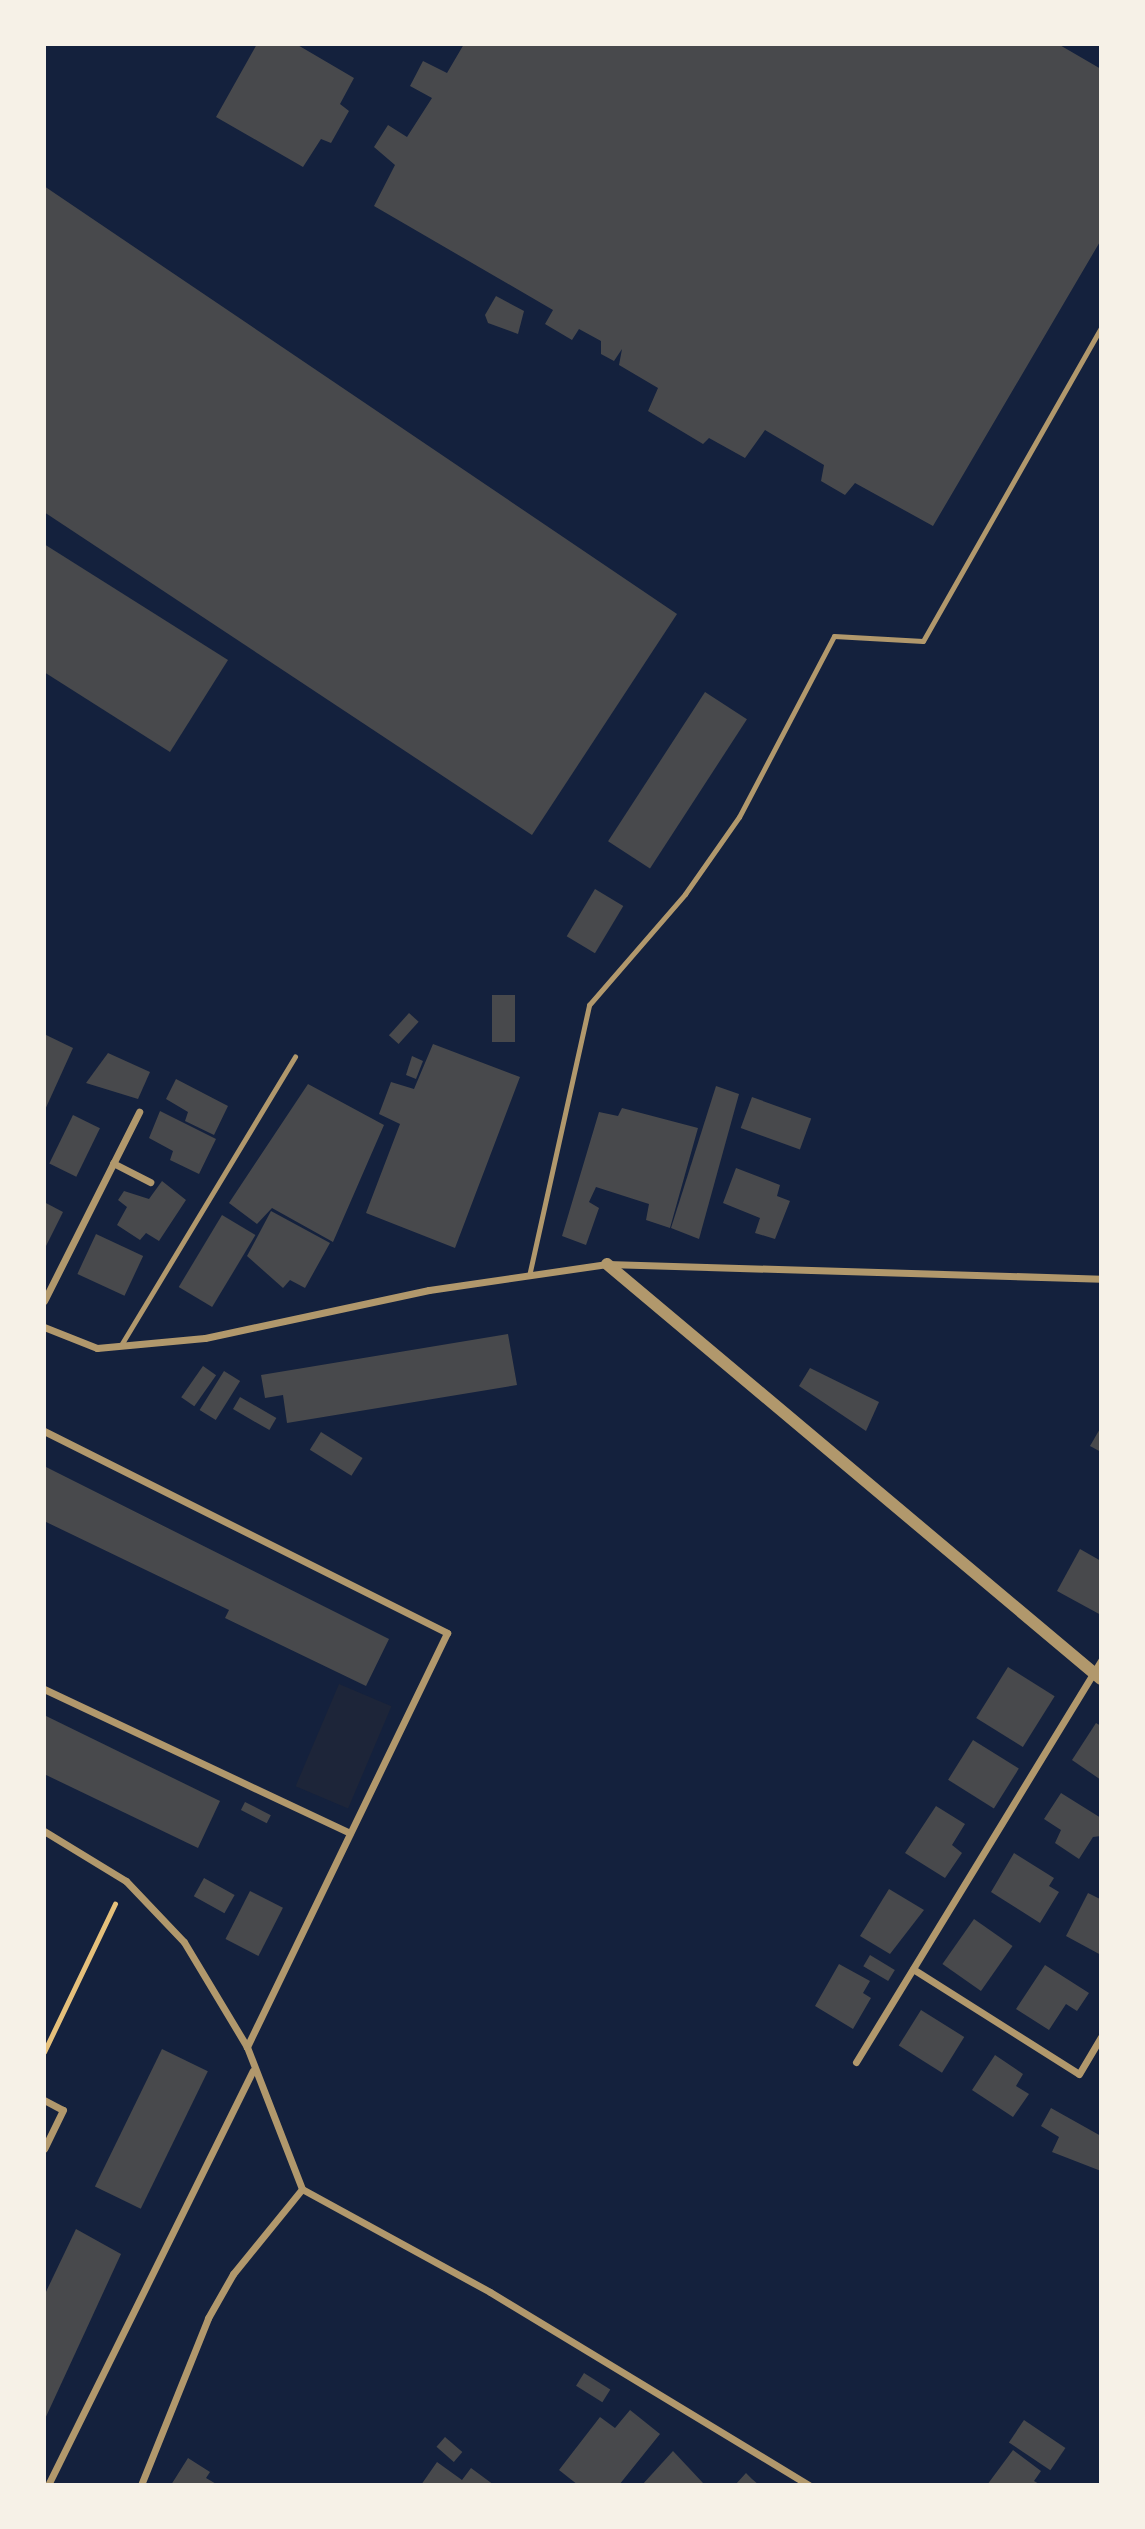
<!DOCTYPE html>
<style>
body{margin:0}
#map{position:relative;width:1145px;height:2529px;overflow:hidden;background:#14213d;font-family:"Sofia Sans Condensed",sans-serif}
div>[style]{position:absolute}
[style*='--x']{left:calc(var(--x)*1px);top:calc(var(--y)*1px);width:calc(var(--w)*1px);rotate:calc(var(--a)*1deg)}
.green>*{inset:0;background:#1d2539;transform-origin:0 0}
.building>*{inset:0;background:#48494c;transform-origin:0 0}
.path>*{height:4.5px;margin:-2.25px;padding:0 2.25px;transform-origin:2.25px;border-radius:2.25px;background:#e5c07b}
.service>*{height:5px;margin:-2.5px;padding:0 2.5px;transform-origin:2.5px;border-radius:2.5px;background:#b1986c}
.minor>*{height:7px;margin:-3.5px;padding:0 3.5px;transform-origin:3.5px;border-radius:3.5px;background:#b1986c}
.tertiary>*{height:12px;margin:-6px;padding:0 6px;transform-origin:6px;border-radius:6px;background:#b1986c}
span{translate:-50% -50%;white-space:nowrap;text-align:center;line-height:1.15;-webkit-text-stroke:7px #f6f1e7;paint-order:stroke}
.frame{position:absolute;inset:0;border:46px solid #f6f1e7;pointer-events:none}
</style>
<div id="map">
<div class="green">
<i style="left:339px;top:1684px;width:57px;height:111px;rotate:23deg"></i>
</div>
<div class="building">
<i style="clip-path:polygon(257px 44px,296px 44px,354px 78px,340px 104px,349px 111px,331px 143px,321px 139px,303px 167px,216px 117px)"></i>
<i style="clip-path:polygon(464px 44px,1058px 44px,1101px 69px,1101px 240px,933px 526px,855px 483px,845px 495px,821px 481px,824px 465px,765px 430px,745px 458px,709px 438px,703px 444px,648px 411px,658px 388px,619px 365px,622px 349px,614px 361px,601px 354px,601px 341px,579px 329px,572px 340px,545px 324px,553px 310px,374px 206px,395px 165px,374px 147px,388px 125px,407px 137px,432px 98px,410px 86px,423px 61px,447px 73px)"></i>
<i style="clip-path:polygon(44px 186px,677px 614px,532px 835px,44px 512px)"></i>
<i style="clip-path:polygon(496px 296px,524px 311px,518px 334px,488px 323px,485px 315px)"></i>
<i style="clip-path:polygon(44px 544px,228px 660px,170px 752px,44px 672px)"></i>
<i style="left:705px;top:692px;width:50px;height:178px;rotate:33deg"></i>
<i style="left:595px;top:889px;width:33px;height:55px;rotate:31deg"></i>
<i style="left:492px;top:995px;width:23px;height:47px"></i>
<i style="left:409px;top:1013px;width:13px;height:30px;rotate:42deg"></i>
<i style="clip-path:polygon(44px 1034px,73px 1048px,44px 1112px)"></i>
<i style="clip-path:polygon(433px 1044px,520px 1077px,455px 1248px,366px 1213px,400px 1124px,379px 1114px,391px 1082px,414px 1089px)"></i>
<i style="clip-path:polygon(108px 1053px,150px 1072px,138px 1099px,86px 1083px)"></i>
<i style="clip-path:polygon(412px 1056px,423px 1061px,416px 1079px,406px 1075px)"></i>
<i style="clip-path:polygon(176px 1079px,228px 1106px,214px 1135px,185px 1121px,188px 1112px,166px 1099px)"></i>
<i style="clip-path:polygon(308px 1084px,384px 1125px,333px 1242px,272px 1208px,257px 1224px,229px 1203px)"></i>
<i style="clip-path:polygon(716px 1086px,739px 1094px,699px 1239px,671px 1228px)"></i>
<i style="left:752px;top:1097px;width:63px;height:33px;rotate:20deg"></i>
<i style="clip-path:polygon(622px 1108px,698px 1128px,670px 1228px,646px 1220px,649px 1204px,596px 1187px,589px 1202px,599px 1208px,586px 1245px,562px 1236px,599px 1112px,618px 1116px)"></i>
<i style="clip-path:polygon(160px 1111px,216px 1139px,199px 1174px,170px 1160px,173px 1151px,149px 1138px)"></i>
<i style="left:73px;top:1115px;width:30px;height:54px;rotate:26deg"></i>
<i style="clip-path:polygon(736px 1168px,780px 1185px,777px 1196px,790px 1201px,775px 1239px,755px 1233px,760px 1218px,723px 1203px)"></i>
<i style="clip-path:polygon(162px 1181px,186px 1200px,159px 1241px,146px 1233px,140px 1240px,117px 1225px,127px 1207px,118px 1200px,124px 1191px,149px 1199px)"></i>
<i style="clip-path:polygon(44px 1202px,63px 1212px,44px 1250px)"></i>
<i style="clip-path:polygon(271px 1211px,330px 1243px,305px 1288px,290px 1280px,283px 1288px,247px 1256px)"></i>
<i style="left:222px;top:1215px;width:39px;height:84px;rotate:31deg"></i>
<i style="left:96px;top:1234px;width:52px;height:44px;rotate:25deg"></i>
<i style="clip-path:polygon(508px 1334px,517px 1385px,287px 1423px,283px 1395px,265px 1398px,261px 1375px)"></i>
<i style="left:203px;top:1366px;width:16px;height:38px;rotate:35deg"></i>
<i style="clip-path:polygon(810px 1368px,879px 1402px,866px 1431px,799px 1386px)"></i>
<i style="left:224px;top:1371px;width:19px;height:46px;rotate:32deg"></i>
<i style="left:240px;top:1397px;width:42px;height:14px;rotate:30deg"></i>
<i style="clip-path:polygon(1101px 1427px,1101px 1452px,1090px 1446px)"></i>
<i style="left:321px;top:1432px;width:49px;height:21px;rotate:32deg"></i>
<i style="clip-path:polygon(44px 1466px,389px 1639px,366px 1686px,225px 1618px,229px 1610px,44px 1521px)"></i>
<i style="clip-path:polygon(1080px 1549px,1101px 1561px,1101px 1615px,1057px 1591px)"></i>
<i style="left:1008px;top:1667px;width:55px;height:60px;rotate:32deg"></i>
<i style="clip-path:polygon(44px 1715px,220px 1801px,198px 1848px,44px 1774px)"></i>
<i style="clip-path:polygon(1096px 1723px,1101px 1726px,1101px 1780px,1072px 1760px)"></i>
<i style="left:973px;top:1740px;width:54px;height:47px;rotate:32deg"></i>
<i style="clip-path:polygon(1061px 1793px,1101px 1818px,1101px 1836px,1093px 1837px,1079px 1859px,1055px 1843px,1061px 1830px,1044px 1819px)"></i>
<i style="left:245px;top:1802px;width:29px;height:9px;rotate:27deg"></i>
<i style="clip-path:polygon(936px 1806px,965px 1824px,952px 1845px,962px 1853px,945px 1878px,905px 1853px)"></i>
<i style="clip-path:polygon(1014px 1853px,1054px 1878px,1049px 1886px,1059px 1892px,1040px 1923px,991px 1892px)"></i>
<i style="left:204px;top:1878px;width:35px;height:21px;rotate:29deg"></i>
<i style="clip-path:polygon(889px 1889px,924px 1910px,890px 1954px,860px 1936px)"></i>
<i style="left:250px;top:1891px;width:37px;height:54px;rotate:27deg"></i>
<i style="clip-path:polygon(1088px 1893px,1100px 1899px,1101px 1955px,1066px 1936px)"></i>
<i style="left:974px;top:1919px;width:47px;height:55px;rotate:35deg"></i>
<i style="left:870px;top:1955px;width:29px;height:13px;rotate:31deg"></i>
<i style="clip-path:polygon(839px 1964px,870px 1981px,863px 1993px,871px 1998px,853px 2029px,815px 2006px)"></i>
<i style="clip-path:polygon(1045px 1965px,1089px 1993px,1077px 2011px,1066px 2004px,1049px 2030px,1016px 2009px)"></i>
<i style="left:921px;top:2010px;width:51px;height:42px;rotate:32deg"></i>
<i style="left:162px;top:2049px;width:51px;height:153px;rotate:26deg"></i>
<i style="clip-path:polygon(995px 2055px,1023px 2074px,1016px 2086px,1029px 2094px,1013px 2117px,972px 2090px)"></i>
<i style="clip-path:polygon(1051px 2108px,1101px 2136px,1101px 2171px,1052px 2152px,1059px 2137px,1041px 2126px)"></i>
<i style="clip-path:polygon(76px 2229px,121px 2254px,44px 2421px,44px 2296px)"></i>
<i style="left:584px;top:2373px;width:31px;height:15px;rotate:32deg"></i>
<i style="clip-path:polygon(630px 2410px,660px 2434px,619px 2485px,578px 2485px,559px 2470px,600px 2417px,615px 2428px)"></i>
<i style="left:1024px;top:2420px;width:50px;height:27px;rotate:34deg"></i>
<i style="left:445px;top:2437px;width:23px;height:13px;rotate:41deg"></i>
<i style="clip-path:polygon(1013px 2450px,1041px 2471px,1034px 2481px,1041px 2485px,987px 2485px)"></i>
<i style="clip-path:polygon(673px 2451px,703px 2483px,642px 2485px)"></i>
<i style="clip-path:polygon(188px 2458px,210px 2472px,206px 2478px,218px 2485px,171px 2485px)"></i>
<i style="clip-path:polygon(437px 2462px,462px 2480px,471px 2468px,494px 2485px,421px 2485px)"></i>
<i style="clip-path:polygon(746px 2473px,752px 2479px,759px 2485px,735px 2485px)"></i>
</div>
<div class="path">
<i style="--x:44;--y:2052;--w:164;--a:-64.4"></i>
</div>
<div class="service">
<i style="--x:529;--y:1276;--w:278;--a:-77.5"></i>
<i style="--x:589;--y:1005;--w:147;--a:-49.1"></i>
<i style="--x:685;--y:894;--w:94;--a:-55"></i>
<i style="--x:739;--y:817;--w:204;--a:-62.3"></i>
<i style="--x:834;--y:636;--w:89;--a:3.2"></i>
<i style="--x:923;--y:641;--w:360;--a:-60.4"></i>
<i style="--x:121;--y:1345;--w:337;--a:-58.9"></i>
</div>
<div class="minor">
<i style="--x:113;--y:1163;--w:42;--a:27.2"></i>
<i style="--x:44;--y:1301;--w:212;--a:-63.3"></i>
<i style="--x:44;--y:1327;--w:57;--a:21.6"></i>
<i style="--x:97;--y:1348;--w:108;--a:-5.3"></i>
<i style="--x:205;--y:1338;--w:229;--a:-12.1"></i>
<i style="--x:429;--y:1290;--w:180;--a:-8.3"></i>
<i style="--x:607;--y:1264;--w:494;--a:1.7"></i>
<i style="--x:44;--y:1431;--w:451;--a:26.6"></i>
<i style="--x:447;--y:1633;--w:460;--a:115.8"></i>
<i style="--x:44;--y:1689;--w:338;--a:25.2"></i>
<i style="--x:44;--y:1831;--w:96;--a:31.4"></i>
<i style="--x:126;--y:1881;--w:84;--a:46.4"></i>
<i style="--x:184;--y:1942;--w:122;--a:59"></i>
<i style="--x:247;--y:2047;--w:152;--a:68.8"></i>
<i style="--x:302;--y:2189;--w:214;--a:28.7"></i>
<i style="--x:490;--y:2292;--w:373;--a:31.2"></i>
<i style="--x:913;--y:1969;--w:196;--a:32.3"></i>
<i style="--x:1079;--y:2074;--w:43;--a:-59.3"></i>
<i style="--x:856;--y:2062;--w:471;--a:-58.6"></i>
<i style="--x:44;--y:2100;--w:21;--a:28"></i>
<i style="--x:63;--y:2110;--w:43;--a:116"></i>
<i style="--x:48;--y:2485;--w:462;--a:-63.7"></i>
<i style="--x:141;--y:2485;--w:180;--a:-68.1"></i>
<i style="--x:208;--y:2318;--w:51;--a:-60.4"></i>
<i style="--x:233;--y:2274;--w:109;--a:-50.9"></i>
</div>
<div class="tertiary">
<i style="--x:607;--y:1264;--w:645;--a:40.03"></i>
</div>
<div class="frame"></div>
</div>
